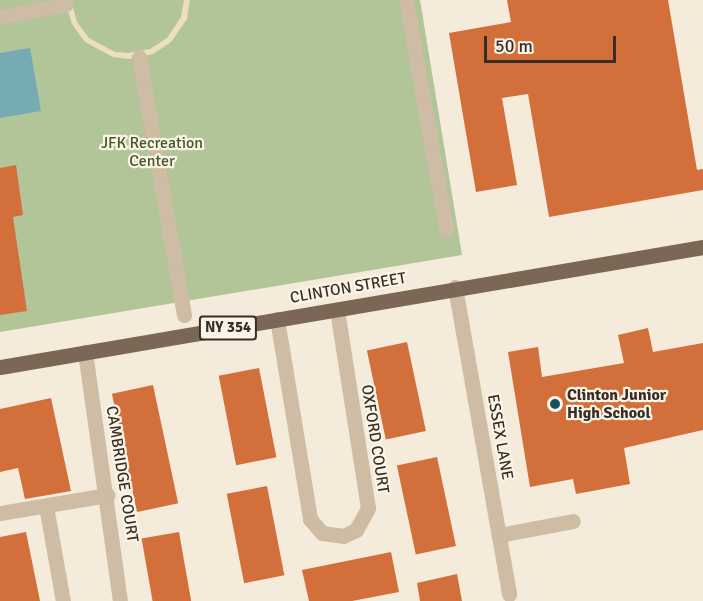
<!DOCTYPE html>
<style>
body{margin:0}
#map{position:relative;width:703px;height:601px;overflow:hidden;background:#f4ebda;font-family:Signika,sans-serif}
div>[style]{position:absolute}
[style*='--x']{left:calc(var(--x)*1px);top:calc(var(--y)*1px);width:calc(var(--w)*1px);rotate:calc(var(--a)*1deg)}
.green>*{inset:0;background:#b1c599}
.plaza>*{inset:0;background:#eedec0}
.water>*{inset:0;background:#76abb4}
.building>*{inset:0;background:#d26f3a;transform-origin:0 0}
.minor>*{height:15px;margin:-7.5px;padding:0 7.5px;transform-origin:7.5px;border-radius:7.5px;background:#cebca5}
.major>*{height:15px;margin:-7.5px;padding:0 7.5px;transform-origin:7.5px;border-radius:7.5px;background:#7c6756}
.dots>*{width:16px;height:16px;translate:-50% -50%;box-sizing:border-box;border:3px solid #fbf4e7;border-radius:50%}
span{translate:-50% -50%;white-space:nowrap;text-align:center;line-height:1.15;-webkit-text-stroke:4.5px #fbf4e7;paint-order:stroke}
.shield-label span{padding:2px 4px;background:#fbf4e7;border:2px solid;border-radius:4px;-webkit-text-stroke-width:0}
.shield-label{font-size:15px;color:#382e27;font-weight:700}
.park-label{font-size:16px;color:#425928}
.street-label{font-size:16px;color:#382e27}
.poi-label{font-size:16px;color:#382e27;font-weight:700}
.left{translate:0 -50%;text-align:left}
.scale{position:absolute;left:484px;top:36px;width:132px;height:27px;box-sizing:border-box;border:3px solid #382e27;border-top:0;padding-left:8px;font-size:18px;line-height:21px;white-space:nowrap;color:#382e27;-webkit-text-stroke:4px #fbf4e7;paint-order:stroke}
</style>
<div id="map">
<div class="green">
<i style="clip-path:polygon(0 0,420px 0,462px 255px,0 332px)"></i>
</div>
<div class="plaza">
<i style="clip-path:polygon(184px 0,190px 0,187px 19px,171px 42px,153px 54px,129px 59px,113px 57px,85px 42px,72px 24px,66px 4px,72px 3px,77px 22px,89px 38px,115px 52px,128px 53px,150px 49px,167px 38px,181px 17px)"></i>
</div>
<div class="water">
<i style="clip-path:polygon(30px 48px,41px 111px,0 118px,0 53px)"></i>
</div>
<div class="building">
<i style="clip-path:polygon(507px 0,668px 0,697px 170px,703px 169px,703px 190px,549px 217px,528px 94px,502px 98px,517px 185px,476px 192px,449px 33px,511px 22px)"></i>
<i style="clip-path:polygon(16px 165px,23px 215px,13px 217px,27px 311px,0 315px,0 168px)"></i>
<i style="clip-path:polygon(648px 328px,653px 352px,703px 343px,703px 430px,624px 448px,630px 484px,576px 494px,573px 479px,530px 487px,508px 352px,538px 347px,542px 377px,624px 363px,618px 335px)"></i>
<i style="left:407px;top:342px;width:91px;height:41px;rotate:78deg"></i>
<i style="left:259px;top:368px;width:91px;height:41px;rotate:79deg"></i>
<i style="left:153px;top:385px;width:121px;height:42px;rotate:78deg"></i>
<i style="clip-path:polygon(51px 398px,71px 491px,25px 499px,18px 468px,0 472px,0 409px)"></i>
<i style="left:437px;top:457px;width:91px;height:41px;rotate:78deg"></i>
<i style="left:267px;top:486px;width:91px;height:41px;rotate:79deg"></i>
<i style="clip-path:polygon(26px 532px,40px 601px,0 601px,0 537px)"></i>
<i style="left:179px;top:532px;width:70px;height:38px;rotate:80deg"></i>
<i style="clip-path:polygon(391px 552px,399px 592px,352px 601px,309px 601px,302px 570px)"></i>
<i style="clip-path:polygon(457px 574px,462px 601px,420px 601px,417px 583px)"></i>
</div>
<div class="minor">
<i style="--x:406;--y:0;--w:233;--a:80.1"></i>
<i style="--x:0;--y:17;--w:67;--a:-11.1"></i>
<i style="--x:139;--y:57;--w:262;--a:80.1"></i>
<i style="--x:455;--y:287;--w:312;--a:80"></i>
<i style="--x:277;--y:319;--w:203;--a:80.6"></i>
<i style="--x:310;--y:519;--w:18;--a:49"></i>
<i style="--x:322;--y:533;--w:21;--a:8"></i>
<i style="--x:343;--y:536;--w:14;--a:-25"></i>
<i style="--x:356;--y:530;--w:25;--a:-61"></i>
<i style="--x:368;--y:508;--w:201;--a:-98.9"></i>
<i style="--x:85;--y:352;--w:251;--a:82"></i>
<i style="--x:46;--y:506;--w:97;--a:79.9"></i>
<i style="--x:0;--y:513;--w:109;--a:-9.5"></i>
<i style="--x:499;--y:535;--w:75;--a:-10.7"></i>
</div>
<div class="major">
<i style="--x:0;--y:367;--w:713;--a:-9.69"></i>
</div>
<div class="dots">
<i style="left:555px;top:404px;background:#18525e"></i>
</div>
<div class="shield-label">
<span style="left:228px;top:328px">NY 354</span>
</div>
<div class="park-label">
<span style="left:152px;top:152px">JFK Recreation<br>Center</span>
</div>
<div class="street-label">
<span style="left:348px;top:288px;rotate:-10deg">CLINTON STREET</span>
<span style="left:500px;top:437px;rotate:80deg">ESSEX LANE</span>
<span style="left:375px;top:439px;rotate:81deg">OXFORD COURT</span>
<span style="left:122px;top:474px;rotate:81deg">CAMBRIDGE COURT</span>
</div>
<div class="poi-label">
<span class="left" style="left:567px;top:404px">Clinton Junior<br>High School</span>
</div>
<div class="scale">50 m</div>
</div>
